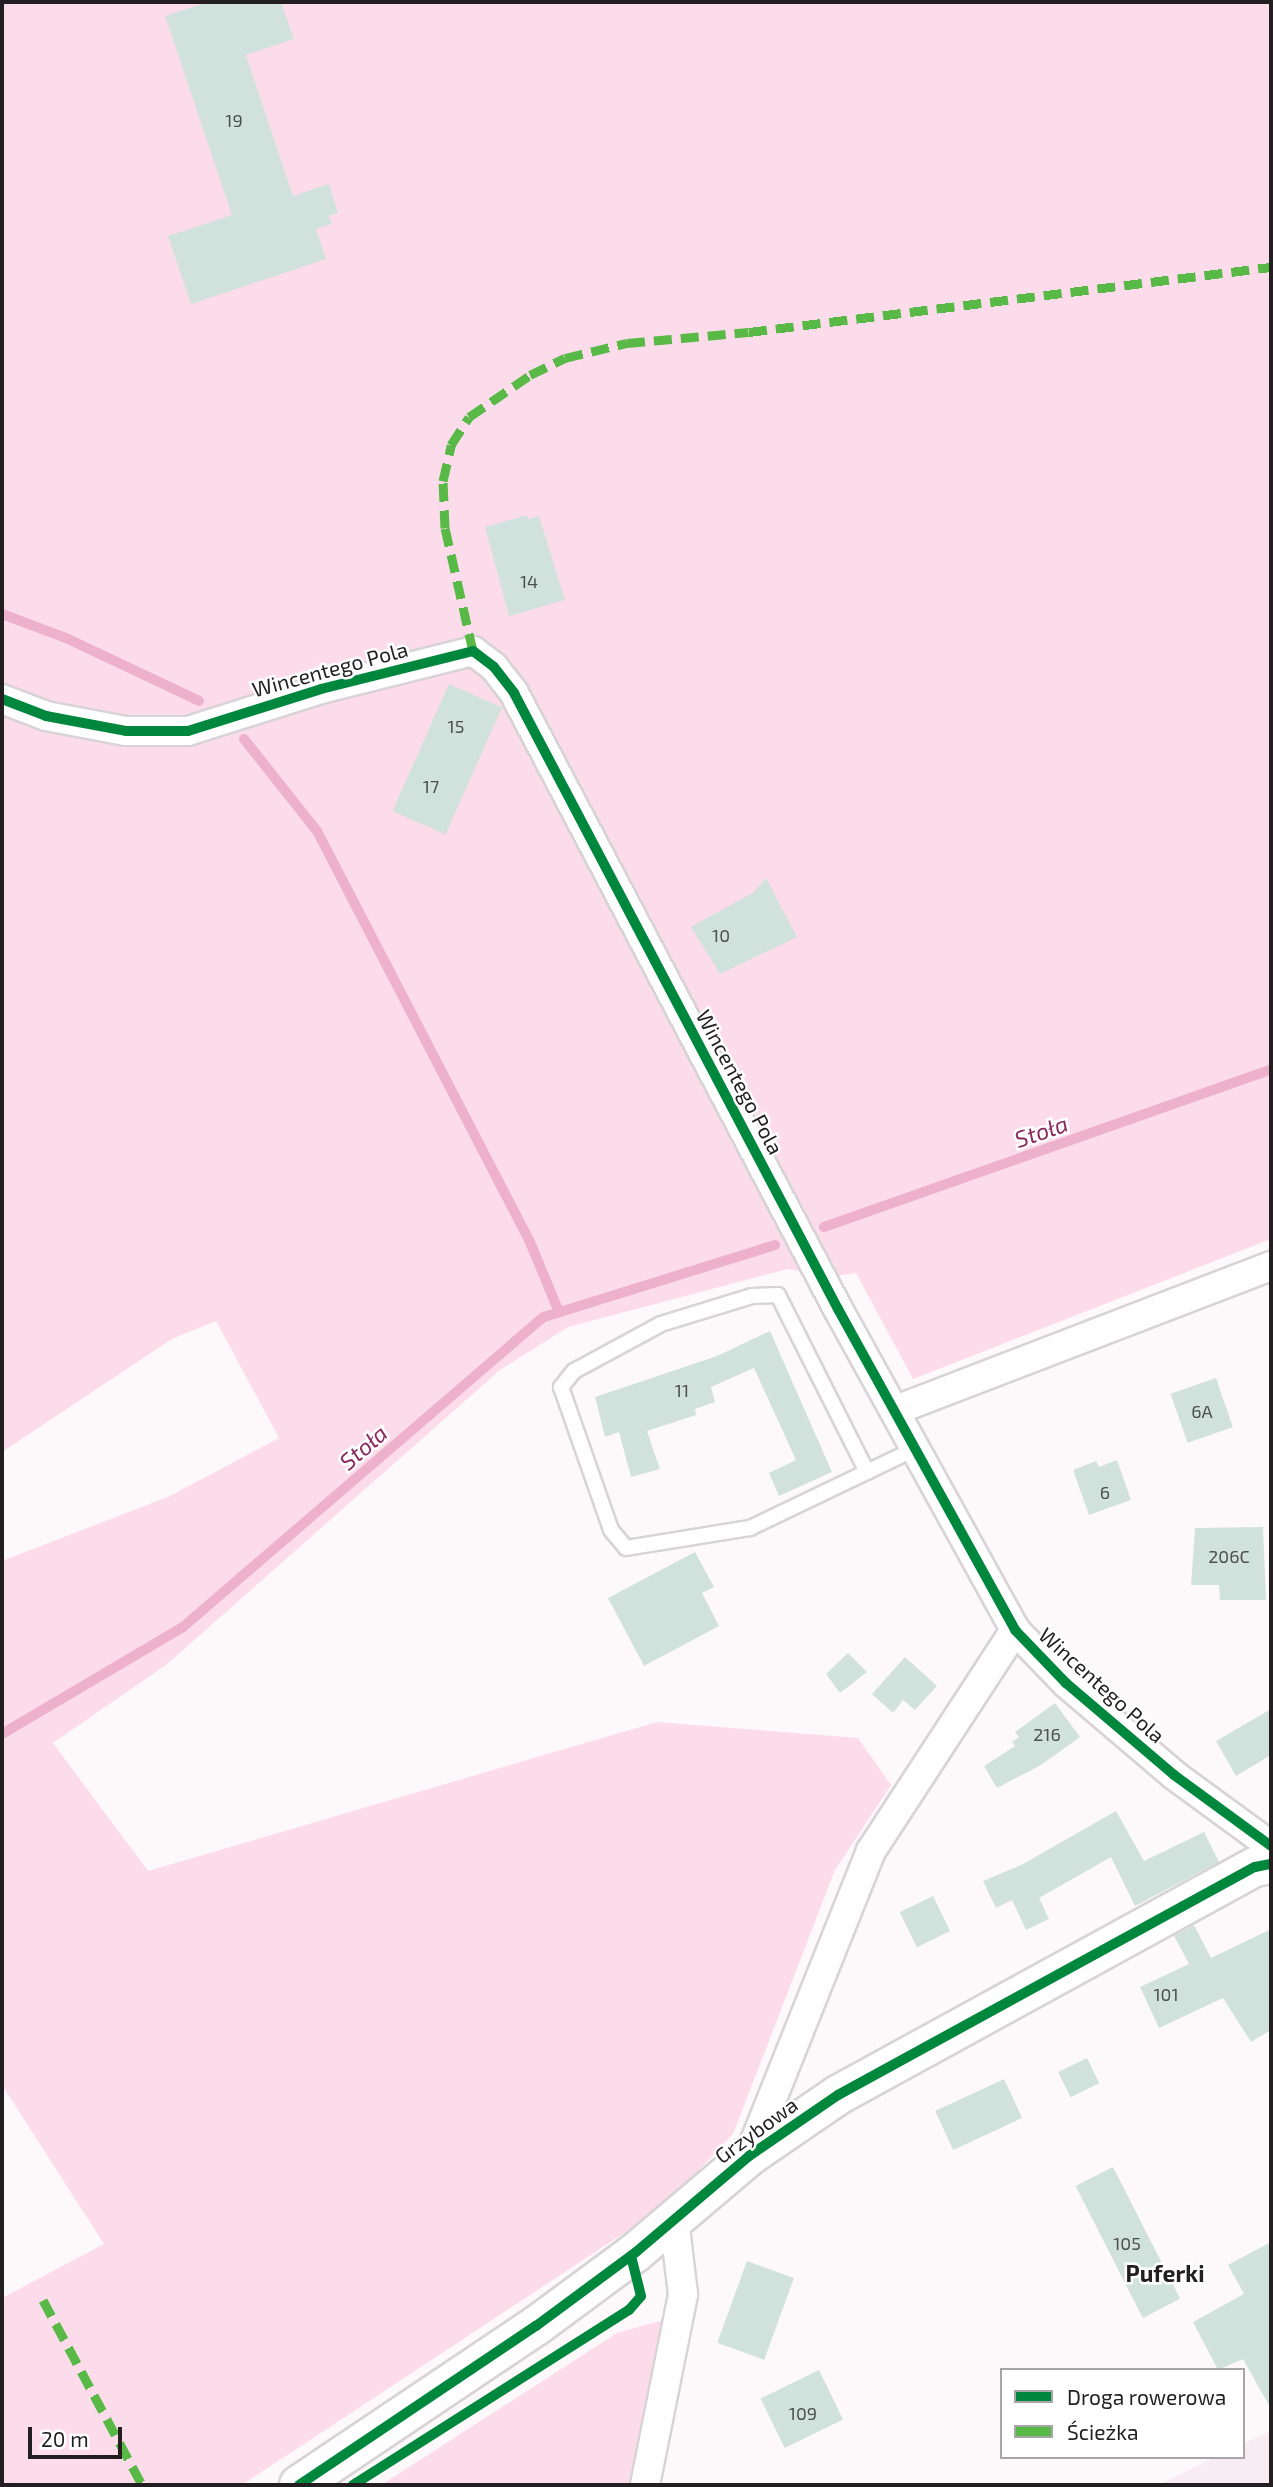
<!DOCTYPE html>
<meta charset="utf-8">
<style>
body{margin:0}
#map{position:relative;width:1273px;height:2487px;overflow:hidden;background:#fdf9fb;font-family:"Exo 2",sans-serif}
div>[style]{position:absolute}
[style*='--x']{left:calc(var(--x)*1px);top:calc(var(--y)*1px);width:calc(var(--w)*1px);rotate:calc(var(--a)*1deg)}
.built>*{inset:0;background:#f8ebf1}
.green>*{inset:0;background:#fcdcea}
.stream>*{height:10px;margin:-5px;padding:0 5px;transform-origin:5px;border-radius:5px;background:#edb1cc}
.building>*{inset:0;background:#d1e2dc;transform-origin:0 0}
.roads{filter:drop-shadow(2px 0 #d8d3d5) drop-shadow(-2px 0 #d8d3d5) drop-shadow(0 2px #d8d3d5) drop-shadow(0 -2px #d8d3d5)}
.lane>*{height:14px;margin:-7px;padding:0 7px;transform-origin:7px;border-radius:7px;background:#fffefe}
.street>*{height:28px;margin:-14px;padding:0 14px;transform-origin:14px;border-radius:14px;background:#fffefe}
.secondary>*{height:38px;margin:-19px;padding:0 19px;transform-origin:19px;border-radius:19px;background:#fffefe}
.quiet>*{height:9px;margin-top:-4.5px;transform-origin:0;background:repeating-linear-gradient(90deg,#58b947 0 18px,transparent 0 27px)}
.cycleway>*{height:10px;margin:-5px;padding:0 5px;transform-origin:5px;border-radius:5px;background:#00873e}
span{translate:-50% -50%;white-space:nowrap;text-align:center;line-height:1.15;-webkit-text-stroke:5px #fff;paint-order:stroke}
.number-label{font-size:18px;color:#4e504f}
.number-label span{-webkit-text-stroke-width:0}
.street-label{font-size:21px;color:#231f20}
.water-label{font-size:23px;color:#8b2a5d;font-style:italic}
.neighbourhood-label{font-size:23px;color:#231f20;font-weight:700}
.frame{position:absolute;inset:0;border:4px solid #231f20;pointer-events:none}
.legend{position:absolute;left:1000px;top:2368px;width:245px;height:91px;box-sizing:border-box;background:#fff;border:2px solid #a7a5a6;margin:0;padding:9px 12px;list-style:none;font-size:21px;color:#231f20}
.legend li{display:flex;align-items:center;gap:14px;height:35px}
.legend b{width:35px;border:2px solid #a7a5a6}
.scale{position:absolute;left:28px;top:2427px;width:94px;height:32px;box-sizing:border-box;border:4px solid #231f20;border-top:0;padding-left:9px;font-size:21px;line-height:24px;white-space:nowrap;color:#231f20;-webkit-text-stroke:5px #fff;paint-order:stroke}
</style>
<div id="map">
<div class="built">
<i style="clip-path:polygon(1271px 2431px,1271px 2485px,1158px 2485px,1216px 2457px,1243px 2457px,1243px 2444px)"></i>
</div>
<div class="green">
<i style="clip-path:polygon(2px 2px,1271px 2px,1271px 1239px,913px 1379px,856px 1273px,829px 1277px,788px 1269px,568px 1327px,500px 1370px,166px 1665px,53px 1743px,148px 1871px,657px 1722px,858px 1738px,891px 1785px,835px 1870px,733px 2134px,665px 2206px,242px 2485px,2px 2485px,2px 2298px,104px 2244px,2px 2085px,2px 1561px,170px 1496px,279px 1438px,216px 1321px,172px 1339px,2px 1452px)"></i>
<i style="clip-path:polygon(667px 2319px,630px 2485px,381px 2485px,617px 2333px)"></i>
</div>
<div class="stream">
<i style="--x:2;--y:614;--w:68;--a:20.6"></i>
<i style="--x:66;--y:638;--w:147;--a:25.3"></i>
<i style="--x:244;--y:739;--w:117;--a:51.6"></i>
<i style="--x:317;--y:831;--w:463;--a:62.6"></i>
<i style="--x:530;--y:1242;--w:76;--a:67.5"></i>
<i style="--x:824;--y:1227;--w:474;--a:-19.4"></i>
<i style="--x:2;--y:1734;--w:210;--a:-30.6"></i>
<i style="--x:183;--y:1627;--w:476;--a:-40.7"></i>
<i style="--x:544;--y:1317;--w:242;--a:-17.3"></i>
</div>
<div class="building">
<i style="clip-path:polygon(208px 2px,281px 2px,294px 39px,246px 55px,293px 196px,329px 184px,338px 213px,329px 216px,332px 224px,316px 229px,326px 259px,191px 304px,168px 236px,232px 215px,165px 16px)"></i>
<i style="clip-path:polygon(527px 515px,528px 519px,539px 516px,565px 600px,509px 616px,485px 527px)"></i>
<i style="left:449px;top:684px;width:58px;height:139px;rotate:24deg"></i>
<i style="clip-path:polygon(766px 878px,797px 937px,720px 974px,691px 927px,754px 892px)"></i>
<i style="clip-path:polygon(770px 1331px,832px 1472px,779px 1496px,769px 1473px,796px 1460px,754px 1368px,711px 1387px,715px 1402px,695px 1409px,696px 1415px,647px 1431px,660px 1469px,631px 1477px,619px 1432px,605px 1437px,595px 1397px,717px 1356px)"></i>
<i style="left:1216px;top:1378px;width:52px;height:48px;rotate:71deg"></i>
<i style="clip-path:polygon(1117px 1460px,1131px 1500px,1089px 1515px,1073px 1470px,1096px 1461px,1099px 1467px)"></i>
<i style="clip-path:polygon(1263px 1527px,1266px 1600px,1220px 1600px,1219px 1585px,1191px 1585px,1195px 1528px)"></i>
<i style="clip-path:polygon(695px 1552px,714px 1587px,702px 1593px,719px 1626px,644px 1666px,608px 1598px)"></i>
<i style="clip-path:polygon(848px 1653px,867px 1672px,840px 1693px,826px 1674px)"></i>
<i style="clip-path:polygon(905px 1657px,937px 1686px,915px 1710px,903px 1700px,893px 1713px,872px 1694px)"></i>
<i style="clip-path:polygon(1055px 1703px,1080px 1737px,1041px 1765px,997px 1788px,984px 1766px,1015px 1746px,1012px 1742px,1019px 1737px,1015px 1732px)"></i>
<i style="clip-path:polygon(1271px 1709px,1271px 1755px,1236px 1776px,1216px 1741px)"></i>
<i style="clip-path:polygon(1116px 1811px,1144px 1861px,1204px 1832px,1219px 1862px,1135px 1906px,1111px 1857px,1039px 1898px,1049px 1919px,1026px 1930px,1012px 1900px,996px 1908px,983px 1881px,1023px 1864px)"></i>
<i style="left:933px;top:1896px;width:39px;height:37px;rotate:64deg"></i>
<i style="clip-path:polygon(1194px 1925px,1211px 1958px,1271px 1929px,1271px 2030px,1251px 2042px,1223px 1998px,1159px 2028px,1140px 1987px,1189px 1964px,1174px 1936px)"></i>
<i style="left:1087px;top:2058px;width:28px;height:32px;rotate:64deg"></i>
<i style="left:1004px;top:2079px;width:43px;height:76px;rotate:65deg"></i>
<i style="left:1113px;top:2167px;width:148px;height:42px;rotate:63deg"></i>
<i style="clip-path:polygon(1271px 2242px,1271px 2409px,1243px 2359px,1218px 2370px,1193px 2322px,1244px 2294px,1228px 2265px)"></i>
<i style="left:747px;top:2261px;width:50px;height:87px;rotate:20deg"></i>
<i style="left:819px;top:2370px;width:55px;height:65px;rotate:64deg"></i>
</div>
<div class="roads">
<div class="lane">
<i style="--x:867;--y:1472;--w:198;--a:-116.7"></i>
<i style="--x:778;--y:1295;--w:26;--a:178"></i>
<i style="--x:752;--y:1296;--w:95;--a:162.9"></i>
<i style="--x:661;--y:1324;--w:99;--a:151.6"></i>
<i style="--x:574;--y:1371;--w:21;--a:129"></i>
<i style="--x:561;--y:1387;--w:151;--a:70.7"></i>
<i style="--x:611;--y:1530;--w:23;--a:50"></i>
<i style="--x:626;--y:1548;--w:126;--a:-9.2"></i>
<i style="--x:750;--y:1528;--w:185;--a:-25.6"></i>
</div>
<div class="street">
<i style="--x:2;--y:699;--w:47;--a:21.1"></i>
<i style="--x:46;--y:716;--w:81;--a:10.6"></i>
<i style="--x:126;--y:731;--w:62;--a:0"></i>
<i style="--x:188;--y:731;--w:139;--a:-17.5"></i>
<i style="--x:321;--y:689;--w:157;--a:-14"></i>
<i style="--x:473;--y:651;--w:26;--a:37"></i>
<i style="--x:494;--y:667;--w:33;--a:52"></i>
<i style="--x:514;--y:693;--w:696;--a:62.26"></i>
<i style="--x:838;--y:1309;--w:367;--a:61.1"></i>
<i style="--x:1015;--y:1630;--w:74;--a:46.1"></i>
<i style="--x:1066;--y:1683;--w:142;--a:40.4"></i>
<i style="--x:1174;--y:1775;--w:120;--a:36.2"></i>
<i style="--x:896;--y:1410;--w:402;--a:-21"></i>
<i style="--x:749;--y:2156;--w:328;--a:-68.2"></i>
<i style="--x:871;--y:1851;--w:264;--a:-56.9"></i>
<i style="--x:645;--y:2485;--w:195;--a:-78.7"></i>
<i style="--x:683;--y:2294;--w:75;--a:-96.9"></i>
</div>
<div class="secondary">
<i style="--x:299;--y:2485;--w:285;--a:-33.9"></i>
<i style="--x:536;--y:2326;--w:124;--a:-36.5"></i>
<i style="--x:636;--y:2252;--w:148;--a:-40.3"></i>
<i style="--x:749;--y:2156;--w:108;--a:-34.4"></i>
<i style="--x:838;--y:2095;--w:475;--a:-28.7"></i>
<i style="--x:1255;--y:1867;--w:16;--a:-11"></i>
</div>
</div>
<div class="quiet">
<i style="--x:473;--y:651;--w:126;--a:-102.8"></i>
<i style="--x:445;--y:528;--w:47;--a:-92.4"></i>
<i style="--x:443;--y:481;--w:37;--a:-77"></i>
<i style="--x:451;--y:445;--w:33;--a:-57"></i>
<i style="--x:469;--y:417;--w:74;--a:-34.5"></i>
<i style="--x:530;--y:375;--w:39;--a:-26"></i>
<i style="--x:565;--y:358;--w:64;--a:-13.6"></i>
<i style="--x:627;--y:343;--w:122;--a:-5.2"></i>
<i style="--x:749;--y:332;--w:526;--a:-7.1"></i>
<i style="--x:43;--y:2300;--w:210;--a:61.8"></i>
</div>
<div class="cycleway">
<i style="--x:2;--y:699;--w:47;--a:21.1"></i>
<i style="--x:46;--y:716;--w:81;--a:10.6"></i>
<i style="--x:126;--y:731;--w:62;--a:0"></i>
<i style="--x:188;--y:731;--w:139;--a:-17.5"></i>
<i style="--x:321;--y:689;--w:157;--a:-14"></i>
<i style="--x:473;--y:651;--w:26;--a:37"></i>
<i style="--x:494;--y:667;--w:33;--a:52"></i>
<i style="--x:514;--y:693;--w:696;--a:62.26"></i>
<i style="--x:838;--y:1309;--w:367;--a:61.1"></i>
<i style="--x:1015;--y:1630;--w:74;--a:46.1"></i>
<i style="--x:1066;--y:1683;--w:142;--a:40.4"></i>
<i style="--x:1174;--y:1775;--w:120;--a:36.2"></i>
<i style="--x:299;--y:2485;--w:285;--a:-33.9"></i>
<i style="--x:536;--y:2326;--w:124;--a:-36.5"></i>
<i style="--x:636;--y:2252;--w:148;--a:-40.3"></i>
<i style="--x:749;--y:2156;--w:108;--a:-34.4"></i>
<i style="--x:838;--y:2095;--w:475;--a:-28.7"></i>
<i style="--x:1255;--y:1867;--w:16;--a:-11"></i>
<i style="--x:353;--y:2485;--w:327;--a:-32.4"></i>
<i style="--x:629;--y:2310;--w:18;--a:-49"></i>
<i style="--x:641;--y:2296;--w:41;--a:-104"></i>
</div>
<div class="number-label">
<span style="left:234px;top:120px">19</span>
<span style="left:529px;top:581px">14</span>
<span style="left:456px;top:726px">15</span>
<span style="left:431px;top:786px">17</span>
<span style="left:721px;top:935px">10</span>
<span style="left:682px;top:1390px">11</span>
<span style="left:1202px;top:1411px">6A</span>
<span style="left:1105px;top:1492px">6</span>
<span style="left:1229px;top:1556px">206C</span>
<span style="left:1047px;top:1734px">216</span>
<span style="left:1166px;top:1994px">101</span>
<span style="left:1127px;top:2243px">105</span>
<span style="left:803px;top:2413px">109</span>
</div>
<div class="street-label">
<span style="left:330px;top:669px;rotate:-15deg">Wincentego Pola</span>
<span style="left:740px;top:1082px;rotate:62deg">Wincentego Pola</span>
<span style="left:1102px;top:1685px;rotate:42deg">Wincentego Pola</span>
<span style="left:756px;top:2130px;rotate:-36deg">Grzybowa</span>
</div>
<div class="water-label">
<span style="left:1041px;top:1131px;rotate:-19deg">Stoła</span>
<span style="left:363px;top:1447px;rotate:-41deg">Stoła</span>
</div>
<div class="neighbourhood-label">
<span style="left:1165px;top:2273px">Puferki</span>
</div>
<div class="frame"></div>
<ul class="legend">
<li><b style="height:9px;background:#00873e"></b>Droga rowerowa</li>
<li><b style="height:9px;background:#58b947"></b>Ścieżka</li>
</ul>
<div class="scale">20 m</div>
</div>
